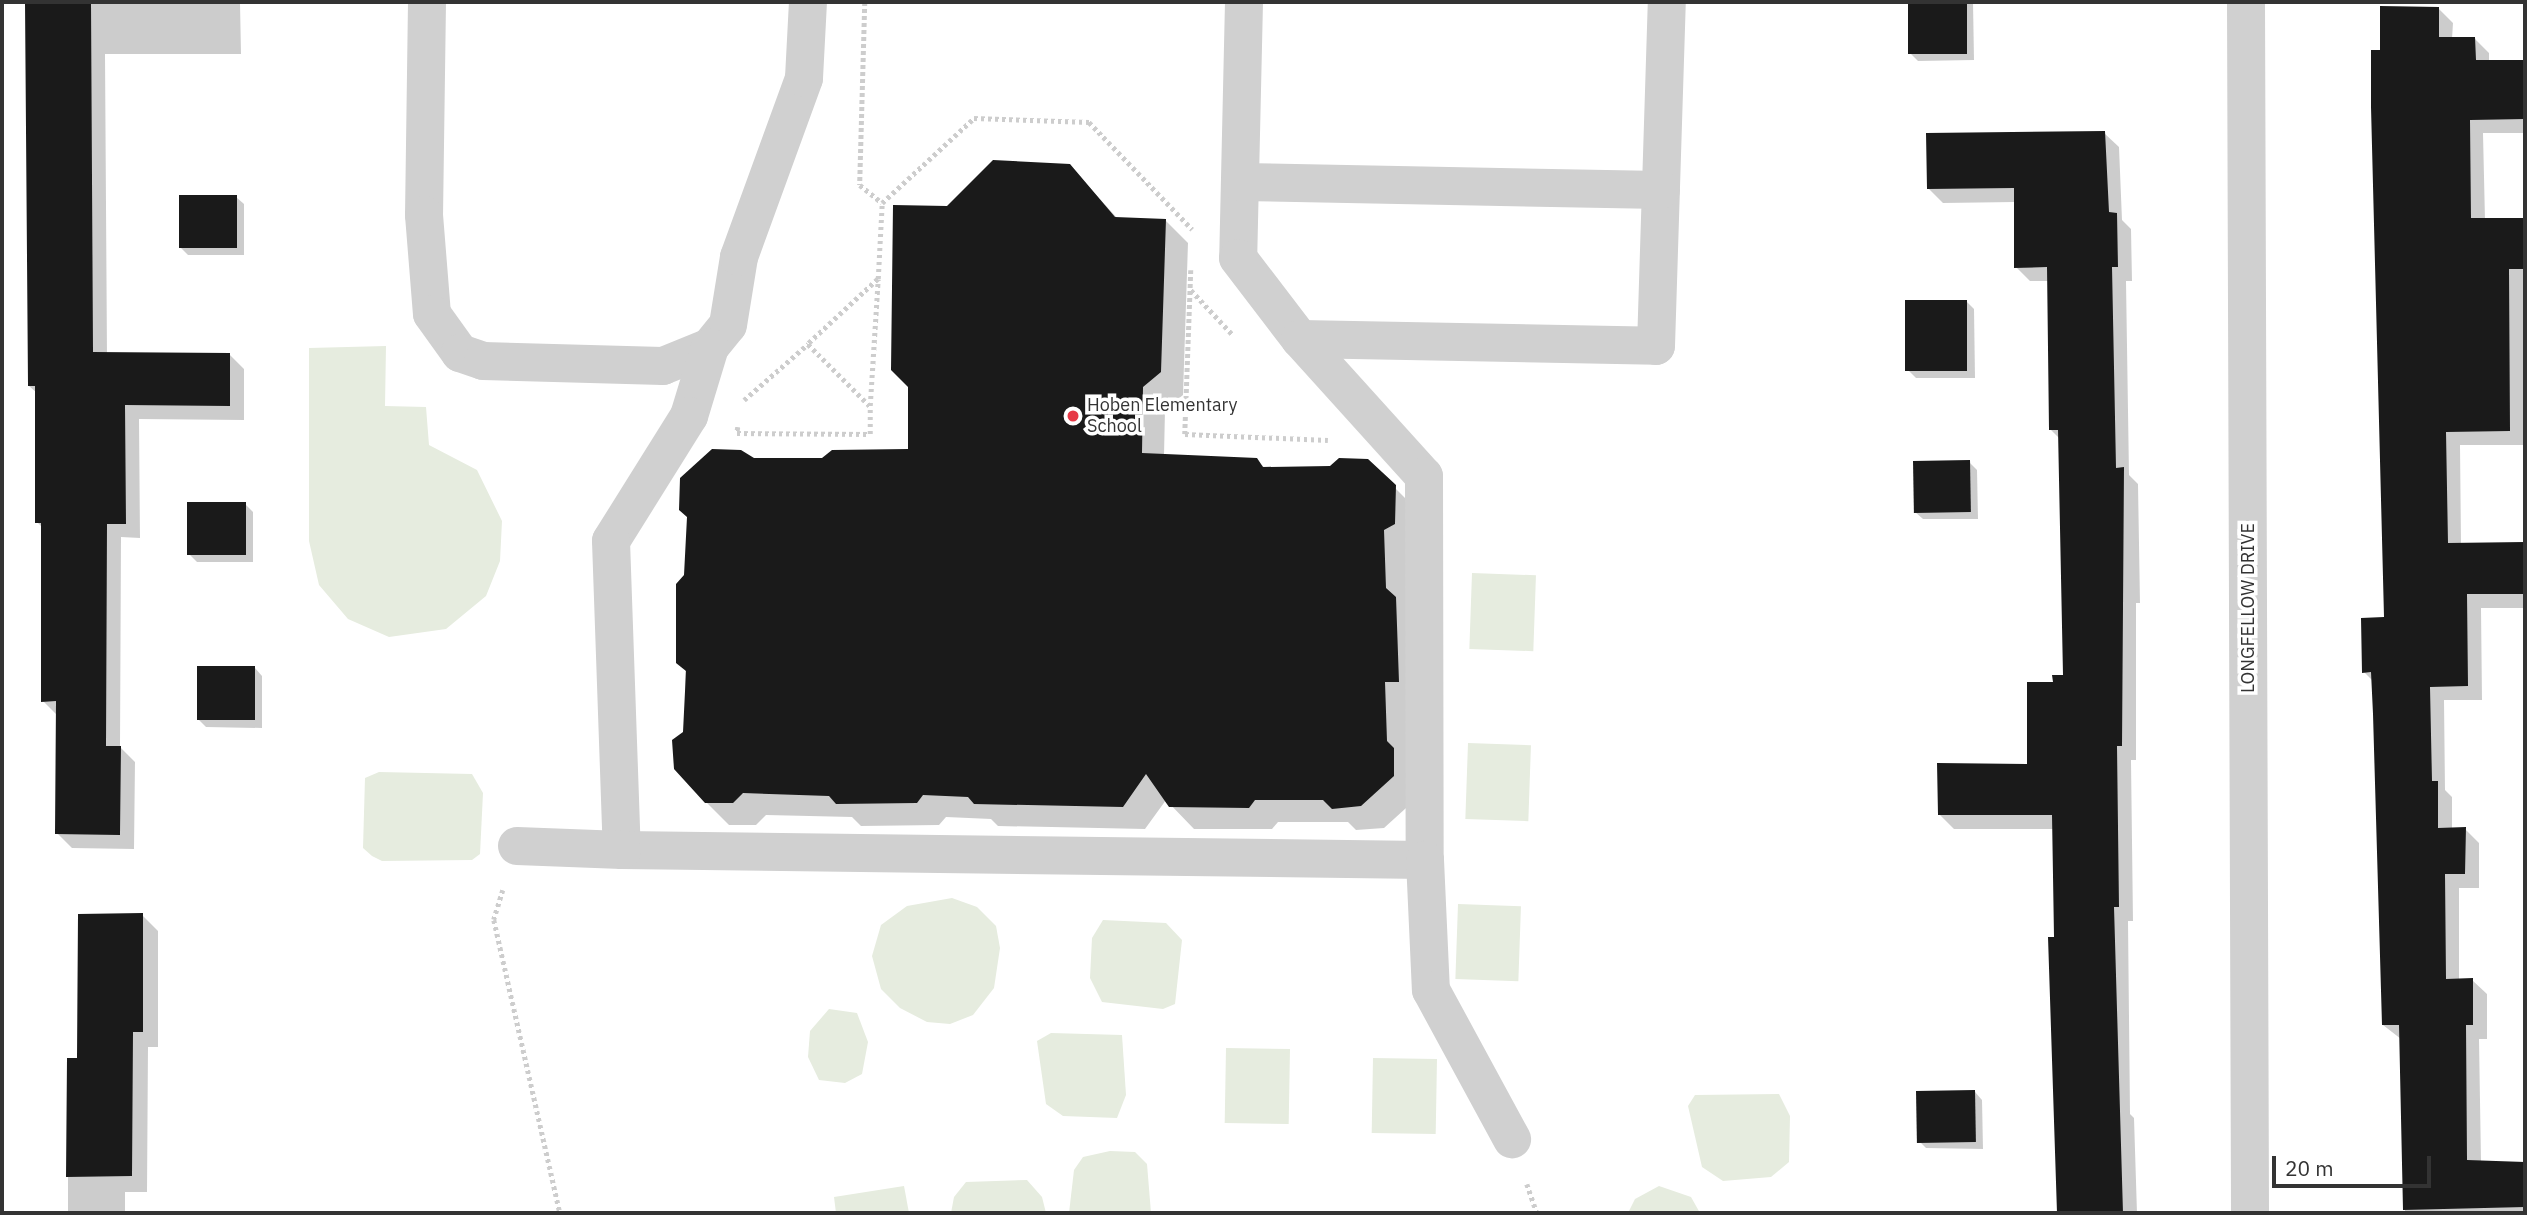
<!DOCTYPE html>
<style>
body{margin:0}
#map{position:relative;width:2527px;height:1215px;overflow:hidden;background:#fff;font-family:"IBM Plex Sans",sans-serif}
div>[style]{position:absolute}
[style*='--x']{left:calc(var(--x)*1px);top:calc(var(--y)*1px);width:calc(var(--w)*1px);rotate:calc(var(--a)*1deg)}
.green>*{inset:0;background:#e6ecdf;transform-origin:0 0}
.shadow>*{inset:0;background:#0003}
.building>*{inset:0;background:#1a1a1a;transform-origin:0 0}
.path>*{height:4.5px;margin-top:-2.25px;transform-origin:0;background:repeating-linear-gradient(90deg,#cdcdcd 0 3.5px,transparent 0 7px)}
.minor>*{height:38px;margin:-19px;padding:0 19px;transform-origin:19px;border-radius:19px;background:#d0d0d0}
.dots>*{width:19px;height:19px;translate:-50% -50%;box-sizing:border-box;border:4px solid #fff;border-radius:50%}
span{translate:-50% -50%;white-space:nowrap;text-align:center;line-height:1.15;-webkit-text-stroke:7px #fff;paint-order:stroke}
.poi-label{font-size:18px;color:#333}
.left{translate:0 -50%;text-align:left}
.street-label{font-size:18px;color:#333}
.frame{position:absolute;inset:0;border:4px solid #333;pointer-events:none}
.scale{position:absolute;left:2272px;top:1156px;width:159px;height:32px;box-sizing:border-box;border:4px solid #333;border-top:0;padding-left:9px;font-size:21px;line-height:24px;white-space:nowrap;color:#333;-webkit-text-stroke:5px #fff;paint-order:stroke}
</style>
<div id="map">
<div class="green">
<i style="clip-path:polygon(386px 346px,385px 406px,426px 407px,429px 445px,477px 470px,502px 521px,500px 561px,486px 596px,446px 629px,389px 637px,348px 619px,319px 585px,309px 541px,309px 348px)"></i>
<i style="left:1472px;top:573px;width:64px;height:76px;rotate:2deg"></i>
<i style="left:1468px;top:743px;width:63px;height:76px;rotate:2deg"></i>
<i style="clip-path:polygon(379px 772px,472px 774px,483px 793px,480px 854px,472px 860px,382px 861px,372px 856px,363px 848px,365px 778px)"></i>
<i style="clip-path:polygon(952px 898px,977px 907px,996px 926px,1000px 948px,994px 988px,973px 1015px,950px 1024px,927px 1022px,900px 1008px,881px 989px,872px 956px,881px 925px,907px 906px)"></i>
<i style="left:1458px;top:904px;width:63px;height:75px;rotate:2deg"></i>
<i style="clip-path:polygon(1103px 920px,1166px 923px,1182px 940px,1175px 1004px,1163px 1009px,1102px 1002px,1090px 978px,1092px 938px)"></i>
<i style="clip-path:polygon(829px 1009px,857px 1013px,868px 1042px,862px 1074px,845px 1083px,819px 1080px,808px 1057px,810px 1031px)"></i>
<i style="clip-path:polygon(1051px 1033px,1122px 1035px,1126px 1095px,1117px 1118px,1063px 1116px,1046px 1104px,1037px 1041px)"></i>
<i style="left:1226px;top:1048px;width:64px;height:75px;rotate:1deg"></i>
<i style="left:1373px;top:1058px;width:64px;height:75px;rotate:1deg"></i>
<i style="clip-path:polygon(1779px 1094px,1790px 1116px,1789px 1162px,1771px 1177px,1723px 1181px,1702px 1167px,1688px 1106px,1695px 1095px)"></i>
<i style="clip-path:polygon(1110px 1151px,1135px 1152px,1147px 1164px,1151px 1213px,1069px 1213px,1074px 1170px,1083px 1157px)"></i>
<i style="clip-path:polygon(1027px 1180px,1042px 1197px,1046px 1213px,951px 1213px,954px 1197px,966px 1182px)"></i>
<i style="clip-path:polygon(904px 1186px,909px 1213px,836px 1213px,834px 1197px)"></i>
<i style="clip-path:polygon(1659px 1186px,1691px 1197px,1700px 1213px,1628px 1213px,1635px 1199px)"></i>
</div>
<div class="shadow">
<i style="clip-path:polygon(27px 2px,240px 3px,241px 54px,105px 54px,107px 354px,229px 354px,244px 369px,244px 420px,139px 419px,140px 538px,121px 537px,120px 747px,135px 762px,134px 849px,72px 848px,57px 833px,58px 716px,43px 701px,43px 528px,37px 522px,37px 393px,29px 386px)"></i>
<i style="clip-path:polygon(1910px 2px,1973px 2px,1974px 60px,1918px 61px,1910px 53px)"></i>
<i style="clip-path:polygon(2438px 8px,2453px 23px,2452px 39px,2475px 39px,2489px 53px,2489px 62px,2525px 62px,2525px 133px,2483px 133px,2485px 220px,2525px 219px,2524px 445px,2460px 445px,2461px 545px,2525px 544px,2525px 608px,2481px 608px,2482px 700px,2444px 700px,2445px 790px,2452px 797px,2452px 829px,2465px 829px,2479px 843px,2479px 888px,2459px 888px,2459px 980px,2472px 980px,2487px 994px,2487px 1039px,2479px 1039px,2481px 1162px,2525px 1163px,2525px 1213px,2405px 1213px,2401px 1039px,2383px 1025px,2373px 681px,2364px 672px,2385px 619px,2382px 52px)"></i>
<i style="clip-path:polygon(2104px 133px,2119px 147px,2122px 220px,2131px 229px,2132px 281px,2126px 281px,2129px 475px,2138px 484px,2140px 603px,2136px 603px,2136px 760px,2131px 760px,2133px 921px,2128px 921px,2130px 1114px,2134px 1118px,2137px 1213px,2058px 1213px,2050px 939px,2056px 939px,2054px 829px,1954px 829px,1939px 814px,2029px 766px,2054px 684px,2065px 676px,2059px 438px,2051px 430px,2049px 281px,2030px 281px,2016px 267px,2015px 202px,1943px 203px,1928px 188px)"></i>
<i style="clip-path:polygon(1069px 165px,1118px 219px,1165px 220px,1188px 243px,1183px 395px,1165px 410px,1164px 456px,1256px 460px,1265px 468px,1394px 487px,1417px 510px,1416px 799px,1384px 828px,1356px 830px,1348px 822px,1278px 822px,1272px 829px,1194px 829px,1166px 800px,1145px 829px,998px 826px,991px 819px,946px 817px,939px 825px,861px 826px,852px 817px,766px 815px,756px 825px,729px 825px,706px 802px,685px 733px,686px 576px,753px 459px,823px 460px,910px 451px,947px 208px)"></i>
<i style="clip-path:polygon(236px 197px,244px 204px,244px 255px,188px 255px,180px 247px)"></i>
<i style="clip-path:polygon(1966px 301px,1974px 309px,1975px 378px,1916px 378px,1908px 370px)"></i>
<i style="clip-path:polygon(1969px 462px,1977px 470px,1978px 519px,1923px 519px,1915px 512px)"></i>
<i style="clip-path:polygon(245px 504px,253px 512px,253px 562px,197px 562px,189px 554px)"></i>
<i style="clip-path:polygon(255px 668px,262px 676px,262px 728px,206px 727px,199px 720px)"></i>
<i style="clip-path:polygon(142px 915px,158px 931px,158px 1047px,148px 1047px,147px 1192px,125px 1192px,125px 1213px,68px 1213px,68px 1060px,79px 1060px)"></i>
<i style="clip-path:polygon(1975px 1092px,1982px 1100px,1983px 1149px,1926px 1148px,1918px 1140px)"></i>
</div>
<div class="building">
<i style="clip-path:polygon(25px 2px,91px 2px,93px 352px,230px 353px,230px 406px,125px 405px,126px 524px,107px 524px,106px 746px,121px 746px,120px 835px,55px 834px,56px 701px,41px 702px,41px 523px,35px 523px,35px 386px,28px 386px)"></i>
<i style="left:1908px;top:2px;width:59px;height:52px"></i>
<i style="clip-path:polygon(2380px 6px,2439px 7px,2439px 37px,2475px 37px,2476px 60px,2525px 60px,2525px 119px,2470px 120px,2471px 218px,2525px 218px,2525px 269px,2509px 269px,2510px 431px,2446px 432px,2448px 543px,2525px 542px,2525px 594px,2467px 594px,2468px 686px,2430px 687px,2432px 781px,2438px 781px,2438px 828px,2466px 827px,2465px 874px,2445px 874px,2446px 979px,2473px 978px,2473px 1025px,2466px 1025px,2467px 1160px,2525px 1162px,2525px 1207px,2403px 1210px,2399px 1025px,2382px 1025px,2373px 714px,2371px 672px,2362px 673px,2361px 618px,2384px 617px,2371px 107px,2371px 50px,2380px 50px)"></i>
<i style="clip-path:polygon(2105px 131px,2109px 212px,2117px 213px,2118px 267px,2112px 267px,2116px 468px,2124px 467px,2122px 746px,2117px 746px,2119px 907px,2114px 907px,2123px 1213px,2057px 1213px,2048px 937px,2054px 937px,2052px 815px,1938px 815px,1937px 763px,2027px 764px,2027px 682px,2053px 682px,2052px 675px,2063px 675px,2058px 430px,2049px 430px,2047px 267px,2014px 268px,2014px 188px,1927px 189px,1926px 133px)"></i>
<i style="clip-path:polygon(993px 160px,1070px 164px,1115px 217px,1166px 219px,1161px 372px,1143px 387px,1142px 453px,1257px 458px,1263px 467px,1330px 466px,1339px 458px,1368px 459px,1396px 485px,1395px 524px,1384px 530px,1386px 588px,1396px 597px,1399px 682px,1385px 682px,1387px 741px,1394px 748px,1394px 776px,1361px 806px,1332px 809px,1323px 800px,1255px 800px,1249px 808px,1169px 807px,1146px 774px,1123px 807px,974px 804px,968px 797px,923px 795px,917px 803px,836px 804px,829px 796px,743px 793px,733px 803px,705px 803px,674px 769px,672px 740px,683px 732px,686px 671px,676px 663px,676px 584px,684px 575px,687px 517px,679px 510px,680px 478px,712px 449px,741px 450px,754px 458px,822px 458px,832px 450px,908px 449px,908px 387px,891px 370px,893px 205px,947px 206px)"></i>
<i style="left:179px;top:195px;width:58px;height:53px"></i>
<i style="left:1905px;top:300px;width:62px;height:71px"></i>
<i style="left:1970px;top:460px;width:52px;height:57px;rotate:89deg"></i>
<i style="left:187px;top:502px;width:59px;height:53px"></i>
<i style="left:197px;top:666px;width:58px;height:54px"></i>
<i style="clip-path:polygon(143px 913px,143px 1032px,133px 1032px,132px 1176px,66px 1177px,67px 1058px,77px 1058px,78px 914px)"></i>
<i style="left:1975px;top:1090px;width:52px;height:59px;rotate:89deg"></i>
</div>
<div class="path">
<i style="--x:865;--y:2;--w:183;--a:91.6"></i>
<i style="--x:860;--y:185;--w:28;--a:39"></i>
<i style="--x:882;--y:203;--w:125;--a:-42.7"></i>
<i style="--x:974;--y:118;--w:115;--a:2"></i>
<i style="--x:1089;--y:122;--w:149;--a:46.1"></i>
<i style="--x:1191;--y:270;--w:164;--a:92.1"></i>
<i style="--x:1185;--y:434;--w:143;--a:2.4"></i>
<i style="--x:878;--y:279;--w:96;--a:137.1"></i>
<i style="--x:808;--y:344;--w:88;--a:45"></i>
<i style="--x:870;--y:406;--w:127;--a:-86.4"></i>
<i style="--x:878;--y:279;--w:76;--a:-87"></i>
<i style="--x:1191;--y:290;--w:62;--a:47"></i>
<i style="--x:744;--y:400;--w:85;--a:-41.2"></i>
<i style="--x:738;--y:427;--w:6;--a:99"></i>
<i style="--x:737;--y:433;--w:133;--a:0.4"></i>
<i style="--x:870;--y:434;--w:28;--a:-90"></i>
<i style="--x:503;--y:890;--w:31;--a:107"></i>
<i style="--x:494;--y:920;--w:300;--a:77.3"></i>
<i style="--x:1527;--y:1184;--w:31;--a:71"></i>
</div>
<div class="minor">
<i style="--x:427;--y:2;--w:213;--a:90.8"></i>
<i style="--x:424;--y:215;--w:99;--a:85.4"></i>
<i style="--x:432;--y:314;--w:48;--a:54.3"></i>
<i style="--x:460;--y:353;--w:24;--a:19"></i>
<i style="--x:483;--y:361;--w:180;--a:1.6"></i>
<i style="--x:663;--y:366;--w:51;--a:-22"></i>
<i style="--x:710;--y:347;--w:28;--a:-51"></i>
<i style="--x:728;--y:325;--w:69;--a:-80.8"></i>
<i style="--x:739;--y:257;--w:190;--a:-70"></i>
<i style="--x:804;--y:78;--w:76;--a:-87"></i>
<i style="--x:1244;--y:2;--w:256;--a:91.3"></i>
<i style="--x:1238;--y:258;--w:102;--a:52.6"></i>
<i style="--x:1300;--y:339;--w:356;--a:1.1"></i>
<i style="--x:1656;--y:346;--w:344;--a:-88.2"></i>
<i style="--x:2246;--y:2;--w:1211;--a:89.81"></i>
<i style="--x:1240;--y:182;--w:421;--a:1.1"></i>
<i style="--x:1300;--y:339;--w:185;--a:47.9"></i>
<i style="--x:1424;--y:476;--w:384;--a:89.9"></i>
<i style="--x:710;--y:347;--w:72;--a:106.9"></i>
<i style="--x:689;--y:416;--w:147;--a:122"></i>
<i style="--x:611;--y:541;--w:309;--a:88"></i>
<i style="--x:622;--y:850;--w:803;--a:0.71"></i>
<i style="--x:1425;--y:860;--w:130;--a:87.4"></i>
<i style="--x:1431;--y:990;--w:170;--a:61.5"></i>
<i style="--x:517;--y:846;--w:105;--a:2.2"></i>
</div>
<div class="dots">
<i style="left:1073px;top:416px;background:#e63946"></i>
</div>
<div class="poi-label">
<span class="left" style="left:1087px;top:416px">Hoben Elementary<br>School</span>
</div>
<div class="street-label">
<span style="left:2248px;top:608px;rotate:-90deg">LONGFELLOW DRIVE</span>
</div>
<div class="frame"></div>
<div class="scale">20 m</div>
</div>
